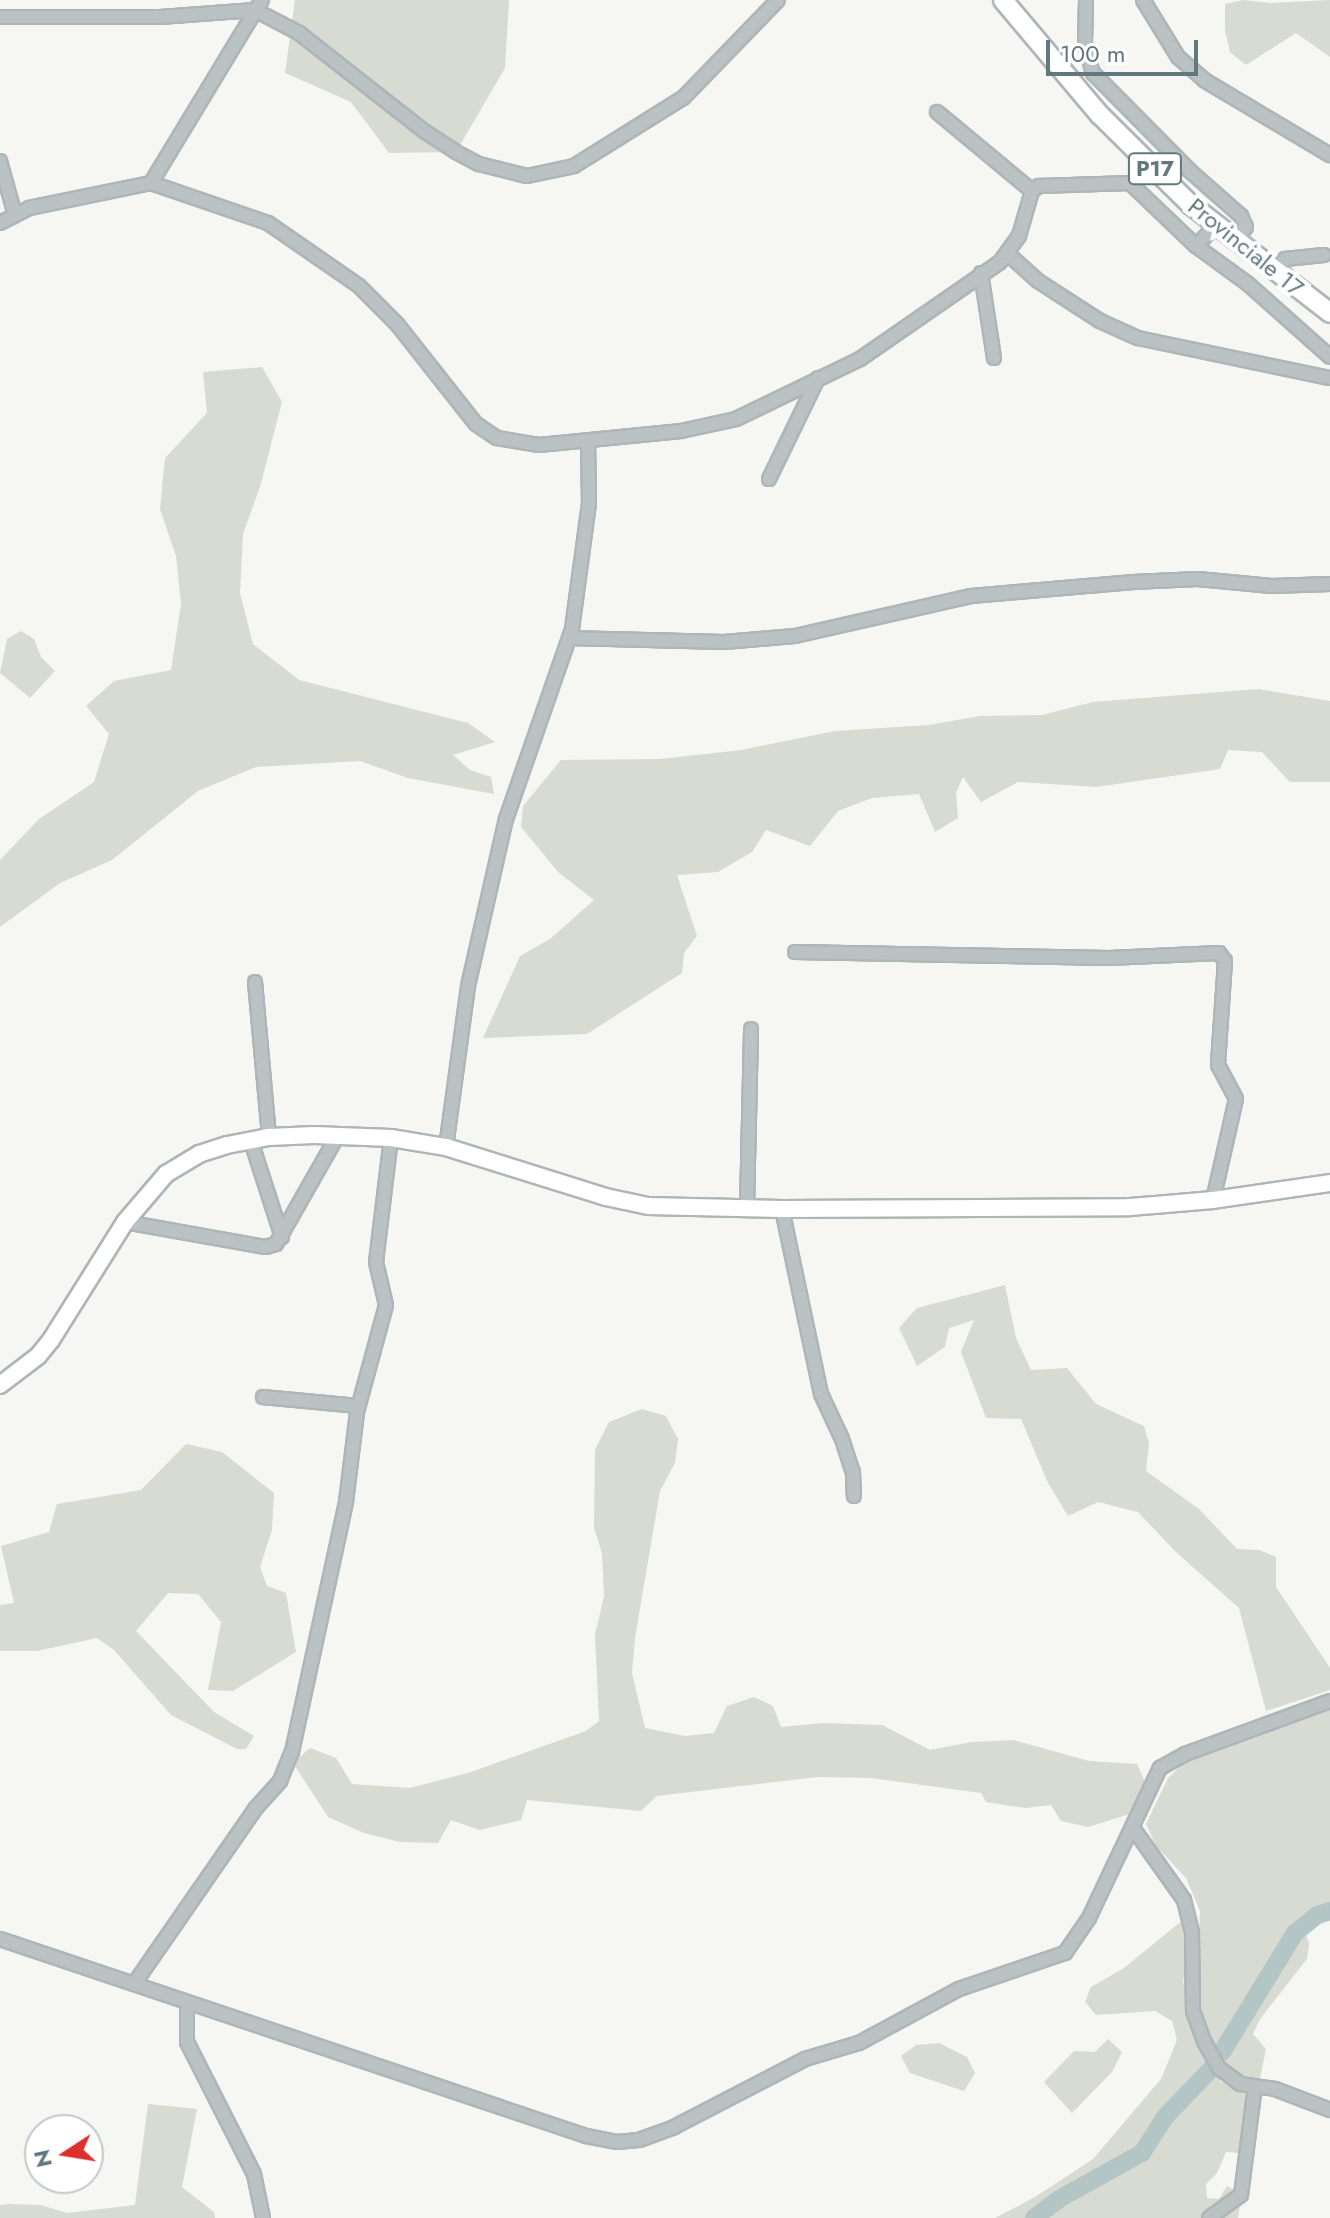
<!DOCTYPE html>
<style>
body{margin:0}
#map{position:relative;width:1330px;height:2218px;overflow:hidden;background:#f6f6f3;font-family:Jost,sans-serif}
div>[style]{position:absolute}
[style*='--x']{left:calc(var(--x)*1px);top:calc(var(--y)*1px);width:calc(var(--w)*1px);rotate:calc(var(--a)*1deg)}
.green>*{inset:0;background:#d7dbd2}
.river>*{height:18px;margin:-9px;padding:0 9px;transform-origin:9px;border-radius:9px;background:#b4c5c6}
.roads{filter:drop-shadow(2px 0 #adb6b8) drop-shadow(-2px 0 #adb6b8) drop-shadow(0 2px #adb6b8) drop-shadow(0 -2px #adb6b8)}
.street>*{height:12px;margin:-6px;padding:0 6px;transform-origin:6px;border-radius:6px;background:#bbc2c3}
.secondary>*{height:16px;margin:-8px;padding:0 8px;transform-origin:8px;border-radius:8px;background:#fff}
.primary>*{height:18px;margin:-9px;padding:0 9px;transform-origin:9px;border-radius:9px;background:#fff}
span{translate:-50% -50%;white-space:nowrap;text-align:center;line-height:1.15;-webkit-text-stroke:8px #fff;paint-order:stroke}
.shield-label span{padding:2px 6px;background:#fff;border:2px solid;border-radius:6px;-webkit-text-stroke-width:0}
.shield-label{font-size:22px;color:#62787d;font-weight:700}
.street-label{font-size:24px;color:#62787d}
.north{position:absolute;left:24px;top:2114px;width:80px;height:80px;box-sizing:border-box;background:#fff;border:2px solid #c0c9cb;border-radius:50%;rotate:258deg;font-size:22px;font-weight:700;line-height:32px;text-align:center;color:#62787d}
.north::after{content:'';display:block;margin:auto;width:28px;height:36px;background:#dd2f2c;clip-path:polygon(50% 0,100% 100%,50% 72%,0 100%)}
.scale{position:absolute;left:1046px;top:40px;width:152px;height:36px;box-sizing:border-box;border:4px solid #62787d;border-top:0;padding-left:10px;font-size:24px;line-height:28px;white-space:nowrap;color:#62787d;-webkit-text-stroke:6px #fff;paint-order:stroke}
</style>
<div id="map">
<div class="green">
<i style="clip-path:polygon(295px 0,509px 0,505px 68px,456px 152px,389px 153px,351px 102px,285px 73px)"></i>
<i style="clip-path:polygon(1243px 0,1271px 3px,1330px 0,1330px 57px,1296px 33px,1246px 65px,1230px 52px,1225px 31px,1225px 4px)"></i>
<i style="clip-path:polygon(262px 367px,282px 402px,260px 487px,243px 534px,240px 593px,253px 644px,299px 680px,468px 723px,495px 742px,453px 755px,470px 770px,491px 777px,494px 794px,408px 778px,360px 761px,256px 767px,198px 791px,112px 860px,60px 883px,0 927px,0 860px,39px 819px,94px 782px,109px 734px,86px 706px,114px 681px,171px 670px,181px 604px,176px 556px,160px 509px,165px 458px,207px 413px,203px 372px)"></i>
<i style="clip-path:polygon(21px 631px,34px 639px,41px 657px,55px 671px,30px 698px,0 673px,7px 639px)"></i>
<i style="clip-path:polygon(1258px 689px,1330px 701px,1330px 782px,1290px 782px,1262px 752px,1228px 750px,1220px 769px,1096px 787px,1018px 782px,981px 802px,963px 777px,956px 793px,958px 818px,935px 832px,919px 794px,872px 798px,838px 811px,810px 846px,766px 830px,752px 852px,718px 872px,677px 875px,697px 936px,684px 953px,682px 973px,587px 1034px,483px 1038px,520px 956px,550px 939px,594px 900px,558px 872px,521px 827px,523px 806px,561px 760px,660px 759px,741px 750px,835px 731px,929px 725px,980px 716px,1042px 715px,1093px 702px)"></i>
<i style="clip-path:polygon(1005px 1285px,1016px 1338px,1031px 1370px,1067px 1368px,1096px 1404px,1144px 1426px,1149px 1443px,1146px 1471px,1199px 1509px,1237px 1549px,1259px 1550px,1276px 1557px,1276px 1587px,1330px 1668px,1330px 1690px,1266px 1711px,1239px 1608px,1177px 1553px,1138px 1512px,1098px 1502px,1068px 1516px,1048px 1483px,1021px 1419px,986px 1418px,961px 1352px,974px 1320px,949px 1328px,945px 1347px,917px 1366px,899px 1328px,917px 1308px)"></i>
<i style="clip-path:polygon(642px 1409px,666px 1416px,678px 1439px,675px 1463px,660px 1491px,635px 1638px,632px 1673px,645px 1728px,685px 1736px,714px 1733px,727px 1706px,754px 1697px,773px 1706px,781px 1727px,823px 1723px,882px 1725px,930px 1750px,971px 1742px,1013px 1740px,1089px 1761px,1137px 1764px,1145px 1782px,1130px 1814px,1088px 1827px,1061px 1821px,1051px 1805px,1025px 1808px,986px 1802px,981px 1793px,871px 1778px,818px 1777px,657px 1796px,641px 1811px,527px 1800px,521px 1820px,480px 1830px,451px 1820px,438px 1843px,400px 1842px,364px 1833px,328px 1817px,293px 1763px,310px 1748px,336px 1758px,352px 1784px,410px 1788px,471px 1772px,586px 1731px,599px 1721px,595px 1635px,604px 1596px,602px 1553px,594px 1528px,595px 1450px,609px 1422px)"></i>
<i style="clip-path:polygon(186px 1444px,222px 1452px,274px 1493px,272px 1530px,260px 1567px,267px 1586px,286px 1593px,296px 1652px,233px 1691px,208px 1690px,221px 1622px,198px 1594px,168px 1593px,136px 1631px,214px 1712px,254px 1736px,246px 1749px,237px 1749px,171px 1715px,114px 1650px,97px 1638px,37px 1651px,0 1651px,0 1605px,14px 1603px,1px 1546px,49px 1532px,57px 1504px,141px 1490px)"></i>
<i style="clip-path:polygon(1330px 1709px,1330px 1920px,1305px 1930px,1309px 1944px,1307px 1959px,1260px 2019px,1253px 2034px,1266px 2049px,1260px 2078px,1238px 2078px,1228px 2073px,1212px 2050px,1196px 2004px,1200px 1911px,1186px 1878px,1156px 1846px,1146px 1824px,1168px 1778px,1184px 1763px)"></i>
<i style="clip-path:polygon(1184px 1919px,1188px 1959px,1183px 1981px,1194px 2034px,1221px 2082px,1240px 2089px,1251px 2100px,1239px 2153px,1226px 2152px,1217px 2173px,1206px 2184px,1207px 2198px,1219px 2199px,1227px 2186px,1236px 2191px,1241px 2198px,1238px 2218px,995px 2218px,1035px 2197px,1093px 2159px,1161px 2079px,1177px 2040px,1172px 2021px,1155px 2011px,1096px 2015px,1085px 2002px,1091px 1987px,1124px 1968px)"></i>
<i style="clip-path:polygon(1108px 2039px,1122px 2052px,1112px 2072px,1072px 2113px,1044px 2082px,1074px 2051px,1095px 2052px)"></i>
<i style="clip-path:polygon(939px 2043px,967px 2057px,975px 2073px,964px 2091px,910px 2073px,901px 2056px,916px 2045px)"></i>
<i style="clip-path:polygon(148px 2104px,197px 2109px,182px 2187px,214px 2212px,215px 2218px,0 2218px,0 2205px,8px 2204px,41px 2205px,67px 2213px,135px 2205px)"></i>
</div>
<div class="river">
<i style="--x:1222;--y:2052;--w:140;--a:-58.5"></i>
<i style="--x:1295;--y:1933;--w:28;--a:-39"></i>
<i style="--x:1317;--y:1915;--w:14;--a:-17"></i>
<i style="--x:1034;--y:2218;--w:31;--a:-37"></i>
<i style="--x:1059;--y:2199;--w:95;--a:-29"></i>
<i style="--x:1142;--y:2153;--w:43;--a:-57.4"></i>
<i style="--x:1165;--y:2117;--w:66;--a:-46.2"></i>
</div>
<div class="roads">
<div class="street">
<i style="--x:1086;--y:0;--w:44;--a:91.3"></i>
<i style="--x:1085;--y:44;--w:30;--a:75"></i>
<i style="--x:1093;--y:73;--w:138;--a:45.3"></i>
<i style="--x:1190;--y:171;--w:68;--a:41.4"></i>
<i style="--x:1241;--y:216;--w:12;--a:66"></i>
<i style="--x:1246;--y:227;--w:18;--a:128"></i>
<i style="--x:1143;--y:0;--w:67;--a:58.4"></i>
<i style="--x:1178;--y:57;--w:35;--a:41"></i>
<i style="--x:1204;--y:80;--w:147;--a:30.8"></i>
<i style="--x:0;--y:17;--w:160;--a:0"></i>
<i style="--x:160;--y:17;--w:95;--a:-4.2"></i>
<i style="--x:255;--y:10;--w:50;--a:27.6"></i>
<i style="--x:299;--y:33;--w:159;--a:38.1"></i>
<i style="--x:424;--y:131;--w:38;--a:33"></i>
<i style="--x:456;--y:152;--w:26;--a:28"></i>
<i style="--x:479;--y:164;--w:49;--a:14"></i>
<i style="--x:527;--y:176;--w:48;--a:-12"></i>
<i style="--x:574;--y:166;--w:128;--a:-32"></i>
<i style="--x:683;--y:98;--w:136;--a:-45.9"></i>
<i style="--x:937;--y:112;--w:124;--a:39.7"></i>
<i style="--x:0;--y:161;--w:56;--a:74.5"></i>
<i style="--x:151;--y:183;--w:214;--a:-58.8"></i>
<i style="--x:0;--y:223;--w:33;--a:-27"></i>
<i style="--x:29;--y:208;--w:125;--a:-11.6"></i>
<i style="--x:151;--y:183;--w:124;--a:18.9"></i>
<i style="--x:268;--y:223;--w:111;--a:34.7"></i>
<i style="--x:359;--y:286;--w:54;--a:45"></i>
<i style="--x:397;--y:324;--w:127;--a:51.7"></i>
<i style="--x:476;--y:424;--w:25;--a:34"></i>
<i style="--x:497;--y:438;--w:43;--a:9.5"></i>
<i style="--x:539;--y:445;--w:143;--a:-5.6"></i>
<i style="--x:681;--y:431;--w:56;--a:-12.3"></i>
<i style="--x:736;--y:419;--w:138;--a:-25.8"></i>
<i style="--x:860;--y:359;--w:170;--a:-34.7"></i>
<i style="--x:1000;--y:262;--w:32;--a:-54"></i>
<i style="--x:1019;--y:236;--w:47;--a:-73.9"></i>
<i style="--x:1032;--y:191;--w:9;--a:-36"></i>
<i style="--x:1039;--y:186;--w:91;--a:-1.9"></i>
<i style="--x:1130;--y:183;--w:91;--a:43.7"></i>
<i style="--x:1196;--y:246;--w:29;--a:-46"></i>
<i style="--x:1196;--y:246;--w:63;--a:36"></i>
<i style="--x:1247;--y:283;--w:111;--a:41.7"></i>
<i style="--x:1008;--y:254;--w:40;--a:42"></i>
<i style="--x:1038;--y:281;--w:74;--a:32.8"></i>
<i style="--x:1100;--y:321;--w:42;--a:24.1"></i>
<i style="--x:1138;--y:338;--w:196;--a:11.8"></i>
<i style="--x:1275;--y:271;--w:16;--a:-50"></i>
<i style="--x:1285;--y:259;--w:39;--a:-6"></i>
<i style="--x:981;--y:273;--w:86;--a:81.3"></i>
<i style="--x:769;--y:479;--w:112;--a:-64.1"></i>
<i style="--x:569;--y:638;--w:155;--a:1.5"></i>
<i style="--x:724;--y:642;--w:71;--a:-4.8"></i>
<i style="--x:795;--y:636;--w:180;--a:-12.8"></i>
<i style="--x:971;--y:596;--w:163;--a:-4.9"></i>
<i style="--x:1133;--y:582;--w:65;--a:-2.6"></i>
<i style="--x:1198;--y:579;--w:74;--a:5.4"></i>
<i style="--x:1272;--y:586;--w:58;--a:-2"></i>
<i style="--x:795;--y:952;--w:314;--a:1.1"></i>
<i style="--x:1109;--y:958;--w:110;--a:-2.6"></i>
<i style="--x:1219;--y:953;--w:10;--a:53"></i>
<i style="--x:1225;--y:961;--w:104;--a:93.9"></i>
<i style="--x:1218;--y:1065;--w:38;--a:62"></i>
<i style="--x:1236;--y:1099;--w:104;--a:102.8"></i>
<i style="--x:255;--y:982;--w:156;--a:84.8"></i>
<i style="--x:251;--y:1141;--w:101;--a:72.1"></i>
<i style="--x:446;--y:1147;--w:162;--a:-82.2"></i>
<i style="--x:468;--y:986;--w:171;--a:-77.2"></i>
<i style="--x:506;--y:819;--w:201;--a:-70.8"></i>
<i style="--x:572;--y:629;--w:127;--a:-82.3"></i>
<i style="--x:589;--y:503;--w:62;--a:-90.9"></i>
<i style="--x:747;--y:1207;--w:178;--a:-88.7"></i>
<i style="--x:782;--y:1209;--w:189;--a:78.1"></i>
<i style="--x:821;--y:1394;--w:50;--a:65"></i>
<i style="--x:842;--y:1439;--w:35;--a:72"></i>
<i style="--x:853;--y:1472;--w:24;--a:88"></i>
<i style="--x:125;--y:1222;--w:143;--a:10.1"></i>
<i style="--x:266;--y:1247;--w:10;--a:-17"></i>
<i style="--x:276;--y:1244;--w:125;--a:-60.4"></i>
<i style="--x:263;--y:1397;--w:95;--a:5.4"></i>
<i style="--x:1133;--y:1828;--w:88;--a:54.7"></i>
<i style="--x:1184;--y:1900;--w:34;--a:76"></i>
<i style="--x:1192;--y:1933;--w:78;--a:89.3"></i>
<i style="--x:1193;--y:2011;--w:32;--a:70"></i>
<i style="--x:1204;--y:2041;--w:31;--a:61"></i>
<i style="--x:1219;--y:2068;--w:26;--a:37"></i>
<i style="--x:1240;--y:2084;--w:35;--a:8"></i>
<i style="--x:1275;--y:2089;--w:59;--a:20.9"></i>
<i style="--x:0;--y:1939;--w:618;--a:18.58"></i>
<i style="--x:586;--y:2136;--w:32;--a:11"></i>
<i style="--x:617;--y:2142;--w:22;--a:-5"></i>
<i style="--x:639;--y:2140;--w:37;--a:-20"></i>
<i style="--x:674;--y:2127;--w:148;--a:-27.4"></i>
<i style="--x:805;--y:2059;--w:56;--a:-16.5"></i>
<i style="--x:859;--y:2043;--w:114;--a:-28.4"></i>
<i style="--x:959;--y:1989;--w:112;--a:-18.8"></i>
<i style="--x:1065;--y:1953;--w:42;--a:-55.6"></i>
<i style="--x:1089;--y:1918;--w:166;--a:-64.7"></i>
<i style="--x:1160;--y:1768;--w:29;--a:-29"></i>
<i style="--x:1185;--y:1754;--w:154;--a:-20.1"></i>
<i style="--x:134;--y:1984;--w:213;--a:-55.3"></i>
<i style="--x:255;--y:1809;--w:38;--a:-48"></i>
<i style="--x:280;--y:1781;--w:31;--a:-68"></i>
<i style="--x:292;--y:1752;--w:256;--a:-77.8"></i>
<i style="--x:346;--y:1502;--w:91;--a:-83"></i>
<i style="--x:357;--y:1412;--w:111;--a:-74.8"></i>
<i style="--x:386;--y:1305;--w:44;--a:-103.1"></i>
<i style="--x:376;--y:1262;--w:125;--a:-83.1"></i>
<i style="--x:187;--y:2003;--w:39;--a:90"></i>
<i style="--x:187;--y:2042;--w:148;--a:63.1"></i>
<i style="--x:254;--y:2174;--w:45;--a:78.4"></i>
<i style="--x:1209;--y:2218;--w:39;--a:-36"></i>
<i style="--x:1241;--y:2195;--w:110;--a:-82.7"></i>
</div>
<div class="secondary">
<i style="--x:0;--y:1385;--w:48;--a:-37.3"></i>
<i style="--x:38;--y:1356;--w:21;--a:-51"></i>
<i style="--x:51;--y:1340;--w:139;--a:-57.9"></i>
<i style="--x:125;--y:1222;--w:63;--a:-49.5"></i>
<i style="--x:166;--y:1174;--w:39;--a:-31"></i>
<i style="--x:199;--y:1154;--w:29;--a:-18"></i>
<i style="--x:227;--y:1145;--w:43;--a:-10.8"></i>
<i style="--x:269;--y:1137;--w:45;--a:-2.5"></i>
<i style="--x:314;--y:1135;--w:77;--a:2.2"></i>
<i style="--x:391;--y:1138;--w:56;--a:9.3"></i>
<i style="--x:446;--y:1147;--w:168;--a:17.4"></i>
<i style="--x:606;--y:1197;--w:43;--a:12.1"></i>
<i style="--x:648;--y:1206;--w:134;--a:1.3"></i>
<i style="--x:782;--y:1209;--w:348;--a:-0.3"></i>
<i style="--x:1130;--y:1207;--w:83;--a:-4.8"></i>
<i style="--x:1213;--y:1200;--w:118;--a:-8.3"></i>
</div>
<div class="primary">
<i style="--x:1003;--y:0;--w:150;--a:49.9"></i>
<i style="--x:1100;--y:115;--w:128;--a:44.7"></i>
<i style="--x:1191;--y:205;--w:176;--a:37.8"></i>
</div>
</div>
<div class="shield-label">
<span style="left:1155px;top:169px">P17</span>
</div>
<div class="street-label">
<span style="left:1246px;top:247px;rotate:39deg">Provinciale 17</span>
</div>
<div class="north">N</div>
<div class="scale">100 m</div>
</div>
